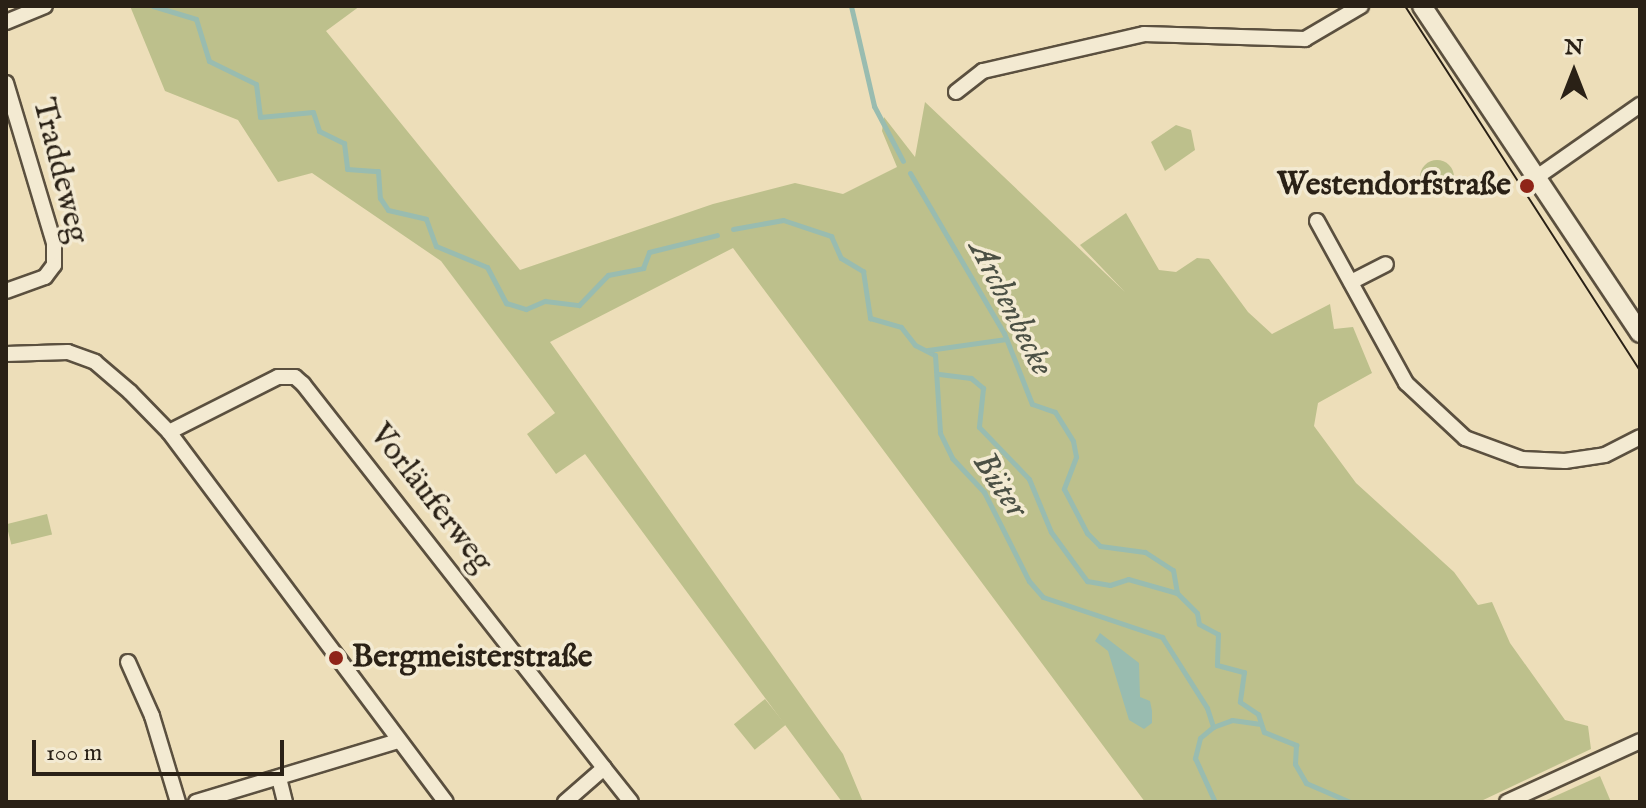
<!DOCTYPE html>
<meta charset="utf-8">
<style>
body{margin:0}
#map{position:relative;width:1646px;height:808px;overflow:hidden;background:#eddeb9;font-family:"IM FELL English",serif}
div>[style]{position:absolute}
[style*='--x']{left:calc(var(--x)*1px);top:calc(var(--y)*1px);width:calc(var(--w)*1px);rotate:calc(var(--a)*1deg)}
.green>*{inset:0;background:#bdc08c;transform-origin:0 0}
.round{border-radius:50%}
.water>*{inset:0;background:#99bcb0}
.stream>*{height:5px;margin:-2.5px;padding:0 2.5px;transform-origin:2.5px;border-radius:2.5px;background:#99bcb0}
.roads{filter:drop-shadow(2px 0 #5b503f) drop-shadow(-2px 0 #5b503f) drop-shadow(0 2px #5b503f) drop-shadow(0 -2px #5b503f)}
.minor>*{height:14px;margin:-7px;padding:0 7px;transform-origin:7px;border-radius:7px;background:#f3ead2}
.tertiary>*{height:18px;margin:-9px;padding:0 9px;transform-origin:9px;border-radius:9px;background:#f3ead2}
.tram>*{height:2px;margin:-1px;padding:0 1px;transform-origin:1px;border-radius:1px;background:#2a2116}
.dots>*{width:22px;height:22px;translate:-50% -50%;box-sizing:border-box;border:4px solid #f3ead2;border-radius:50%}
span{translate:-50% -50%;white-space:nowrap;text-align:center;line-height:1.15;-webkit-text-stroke:7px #f3ead2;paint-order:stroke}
.street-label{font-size:32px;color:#2a2116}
.poi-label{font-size:32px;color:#2a2116;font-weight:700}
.right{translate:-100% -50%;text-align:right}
.left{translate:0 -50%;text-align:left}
.water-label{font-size:34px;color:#4b5044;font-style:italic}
.frame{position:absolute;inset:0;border:8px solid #2a2116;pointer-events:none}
.north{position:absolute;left:1534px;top:32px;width:80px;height:80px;-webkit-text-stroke:6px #f3ead2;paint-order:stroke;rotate:0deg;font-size:22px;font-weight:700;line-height:32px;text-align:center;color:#2a2116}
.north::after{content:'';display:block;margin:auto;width:28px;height:36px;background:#2a2116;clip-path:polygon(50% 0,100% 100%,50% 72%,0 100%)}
.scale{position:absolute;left:32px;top:740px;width:252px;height:36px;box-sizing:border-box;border:4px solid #2a2116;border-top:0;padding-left:10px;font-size:24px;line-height:28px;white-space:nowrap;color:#2a2116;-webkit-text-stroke:6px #f3ead2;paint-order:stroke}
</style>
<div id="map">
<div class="green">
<i style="clip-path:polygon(130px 6px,360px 6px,326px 31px,520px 270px,713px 204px,795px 183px,843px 194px,897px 167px,882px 131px,884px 117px,915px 157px,925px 102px,1125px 292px,1080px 245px,1126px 213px,1159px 270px,1176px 272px,1197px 258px,1209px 259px,1248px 312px,1272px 334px,1330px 304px,1334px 329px,1353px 327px,1372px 373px,1318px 403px,1314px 426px,1356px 483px,1454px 572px,1478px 605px,1492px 602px,1510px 643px,1565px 720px,1588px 726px,1591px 749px,1479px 802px,1145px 802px,733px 248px,550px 342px,843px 754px,863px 802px,842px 802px,585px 454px,556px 474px,527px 434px,555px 413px,441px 261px,312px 173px,278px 182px,238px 120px,165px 91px)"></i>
<i style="clip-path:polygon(1176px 125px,1191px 130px,1195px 150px,1165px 171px,1151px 142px)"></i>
<i class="round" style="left:1420px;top:160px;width:34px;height:34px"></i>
<i style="left:47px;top:514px;width:21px;height:42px;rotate:76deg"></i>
<i style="left:765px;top:699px;width:33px;height:40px;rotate:51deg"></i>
<i style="clip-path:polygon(1600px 776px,1611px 802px,1542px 802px)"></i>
</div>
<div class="water">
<i style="clip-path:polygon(1100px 633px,1139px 663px,1140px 697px,1150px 701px,1152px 711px,1152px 723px,1144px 729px,1129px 720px,1108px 651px,1095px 641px)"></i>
</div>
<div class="stream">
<i style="--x:153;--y:6;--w:45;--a:16.8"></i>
<i style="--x:196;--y:19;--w:44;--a:72.8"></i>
<i style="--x:209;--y:61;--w:52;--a:26.1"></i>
<i style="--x:256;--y:84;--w:33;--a:83"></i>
<i style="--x:260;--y:117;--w:53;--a:-5.4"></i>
<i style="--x:313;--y:112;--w:20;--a:72"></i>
<i style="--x:319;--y:131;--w:28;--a:26"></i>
<i style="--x:344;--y:143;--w:26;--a:83"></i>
<i style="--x:347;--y:169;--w:31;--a:4"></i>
<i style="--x:378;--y:171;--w:27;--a:86"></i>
<i style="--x:380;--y:198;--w:14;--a:56"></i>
<i style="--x:388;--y:210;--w:39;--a:13"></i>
<i style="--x:426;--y:219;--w:29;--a:70"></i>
<i style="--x:436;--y:246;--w:55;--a:22.4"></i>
<i style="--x:487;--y:267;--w:41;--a:62.2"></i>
<i style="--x:506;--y:303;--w:21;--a:17"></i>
<i style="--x:526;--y:309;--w:21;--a:-23"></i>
<i style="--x:545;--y:301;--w:34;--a:7"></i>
<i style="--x:579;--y:305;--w:42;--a:-46"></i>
<i style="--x:608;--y:275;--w:36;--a:-11"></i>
<i style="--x:643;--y:268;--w:17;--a:-69"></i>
<i style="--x:649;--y:252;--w:70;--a:-14"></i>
<i style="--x:851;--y:6;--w:103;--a:77"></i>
<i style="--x:874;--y:106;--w:62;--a:62.2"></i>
<i style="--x:910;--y:173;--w:186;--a:59.6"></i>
<i style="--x:1004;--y:333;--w:76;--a:68.5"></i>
<i style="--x:1032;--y:404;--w:24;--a:19"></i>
<i style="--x:1055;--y:412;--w:34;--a:58"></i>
<i style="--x:1073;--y:441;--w:16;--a:79"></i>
<i style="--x:1076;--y:457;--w:34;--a:111"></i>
<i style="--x:1064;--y:489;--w:50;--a:62.4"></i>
<i style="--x:1087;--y:533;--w:18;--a:45"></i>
<i style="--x:1100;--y:546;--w:45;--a:7.6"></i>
<i style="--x:1145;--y:552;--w:33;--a:33"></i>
<i style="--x:1173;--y:570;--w:23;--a:80"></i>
<i style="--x:1177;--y:593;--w:28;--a:45"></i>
<i style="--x:1197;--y:613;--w:11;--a:80"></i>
<i style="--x:1199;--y:624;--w:21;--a:28"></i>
<i style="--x:1218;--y:634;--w:31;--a:92"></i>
<i style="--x:1217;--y:665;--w:28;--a:15"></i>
<i style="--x:1244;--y:672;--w:30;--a:98"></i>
<i style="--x:1240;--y:702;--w:22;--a:34"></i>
<i style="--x:1258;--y:714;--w:19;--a:72"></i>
<i style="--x:1264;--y:732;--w:35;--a:22"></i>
<i style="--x:1296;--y:745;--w:19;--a:93"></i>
<i style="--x:1295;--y:764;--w:22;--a:60"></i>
<i style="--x:1306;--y:783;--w:48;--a:23.4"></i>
<i style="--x:733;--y:229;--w:51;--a:-10.2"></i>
<i style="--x:783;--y:220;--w:51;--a:18.4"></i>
<i style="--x:831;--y:236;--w:24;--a:66"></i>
<i style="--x:841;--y:258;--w:26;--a:31"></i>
<i style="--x:863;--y:271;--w:48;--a:81.5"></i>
<i style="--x:870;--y:318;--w:32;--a:16"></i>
<i style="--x:901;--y:327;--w:23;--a:52"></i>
<i style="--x:915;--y:345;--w:22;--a:27"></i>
<i style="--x:935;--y:355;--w:78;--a:86.3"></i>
<i style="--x:940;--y:433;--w:28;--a:64"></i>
<i style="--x:952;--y:458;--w:47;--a:46.7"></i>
<i style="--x:984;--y:492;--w:100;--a:63.2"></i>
<i style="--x:1029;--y:581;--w:21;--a:49"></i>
<i style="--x:1043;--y:597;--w:126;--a:18.6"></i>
<i style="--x:1162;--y:637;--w:84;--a:57.6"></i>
<i style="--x:1207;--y:708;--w:20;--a:72"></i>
<i style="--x:1213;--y:727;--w:17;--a:140"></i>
<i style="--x:1200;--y:738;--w:21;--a:104"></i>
<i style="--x:1195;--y:758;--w:48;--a:65.6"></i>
<i style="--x:928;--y:350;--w:79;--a:-8"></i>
<i style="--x:939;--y:374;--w:32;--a:7"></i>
<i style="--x:971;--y:378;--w:16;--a:40"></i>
<i style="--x:983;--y:388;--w:39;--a:96"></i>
<i style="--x:979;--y:427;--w:72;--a:46.1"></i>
<i style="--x:1029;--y:479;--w:57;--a:67.5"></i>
<i style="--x:1051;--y:532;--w:61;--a:53.7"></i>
<i style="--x:1087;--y:581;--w:23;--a:10"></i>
<i style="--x:1110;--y:585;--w:19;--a:-18"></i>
<i style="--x:1128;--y:579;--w:51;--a:15.9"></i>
<i style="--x:1213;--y:727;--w:20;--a:-20"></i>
<i style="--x:1232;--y:720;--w:29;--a:8"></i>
</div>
<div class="roads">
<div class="minor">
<i style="--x:6;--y:22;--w:42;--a:-22.3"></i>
<i style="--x:6;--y:83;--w:167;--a:73.3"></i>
<i style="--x:54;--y:243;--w:22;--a:90"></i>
<i style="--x:54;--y:265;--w:15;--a:127"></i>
<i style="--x:45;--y:277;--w:41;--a:160.3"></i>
<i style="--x:956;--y:92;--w:34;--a:-38"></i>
<i style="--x:983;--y:71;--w:165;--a:-12.9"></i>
<i style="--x:1144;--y:34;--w:161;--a:1.8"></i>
<i style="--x:1305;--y:39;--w:65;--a:-30.5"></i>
<i style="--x:1537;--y:177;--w:126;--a:-35"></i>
<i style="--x:1317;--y:221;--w:185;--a:61.2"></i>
<i style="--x:1406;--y:383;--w:81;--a:43"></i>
<i style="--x:1465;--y:438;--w:61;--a:20.2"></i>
<i style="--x:1522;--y:459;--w:43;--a:2.7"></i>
<i style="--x:1565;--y:461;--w:40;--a:-8.5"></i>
<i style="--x:1605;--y:455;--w:39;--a:-27"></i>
<i style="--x:1351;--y:282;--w:39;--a:-27"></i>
<i style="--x:6;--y:354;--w:62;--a:-1.8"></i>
<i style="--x:68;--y:352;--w:29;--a:20"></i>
<i style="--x:95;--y:362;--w:46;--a:40.6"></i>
<i style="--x:130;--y:392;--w:56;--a:45.7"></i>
<i style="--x:169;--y:432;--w:462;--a:53.2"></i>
<i style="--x:169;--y:432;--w:122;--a:-26.8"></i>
<i style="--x:278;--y:377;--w:17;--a:0"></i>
<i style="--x:295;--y:377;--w:11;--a:41"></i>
<i style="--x:303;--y:384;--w:488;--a:51.9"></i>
<i style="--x:604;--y:768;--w:52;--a:138.9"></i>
<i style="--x:128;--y:662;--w:59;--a:66"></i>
<i style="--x:152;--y:716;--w:90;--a:73.2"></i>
<i style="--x:604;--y:768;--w:43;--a:51.5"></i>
<i style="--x:279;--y:778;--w:25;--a:76"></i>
<i style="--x:196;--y:802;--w:211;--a:-16.8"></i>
<i style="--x:1507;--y:802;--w:146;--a:-24.6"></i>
</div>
<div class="tertiary">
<i style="--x:1422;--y:6;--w:393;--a:56.3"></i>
</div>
</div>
<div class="tram">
<i style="--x:1405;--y:6;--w:433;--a:57.2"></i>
</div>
<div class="dots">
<i style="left:1527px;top:186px;background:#8f2418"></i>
<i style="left:336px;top:658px;background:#8f2418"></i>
</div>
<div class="street-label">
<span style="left:59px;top:171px;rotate:76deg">Traddeweg</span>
<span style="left:430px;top:499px;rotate:52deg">Vorläuferweg</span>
</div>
<div class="poi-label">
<span class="right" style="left:1511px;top:186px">Westendorfstraße</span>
<span class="left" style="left:352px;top:658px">Bergmeisterstraße</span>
</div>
<div class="water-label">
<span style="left:1011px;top:308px;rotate:63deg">Archenbecke</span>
<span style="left:1000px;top:485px;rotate:56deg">Büter</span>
</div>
<div class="frame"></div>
<div class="north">N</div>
<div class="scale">100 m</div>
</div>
